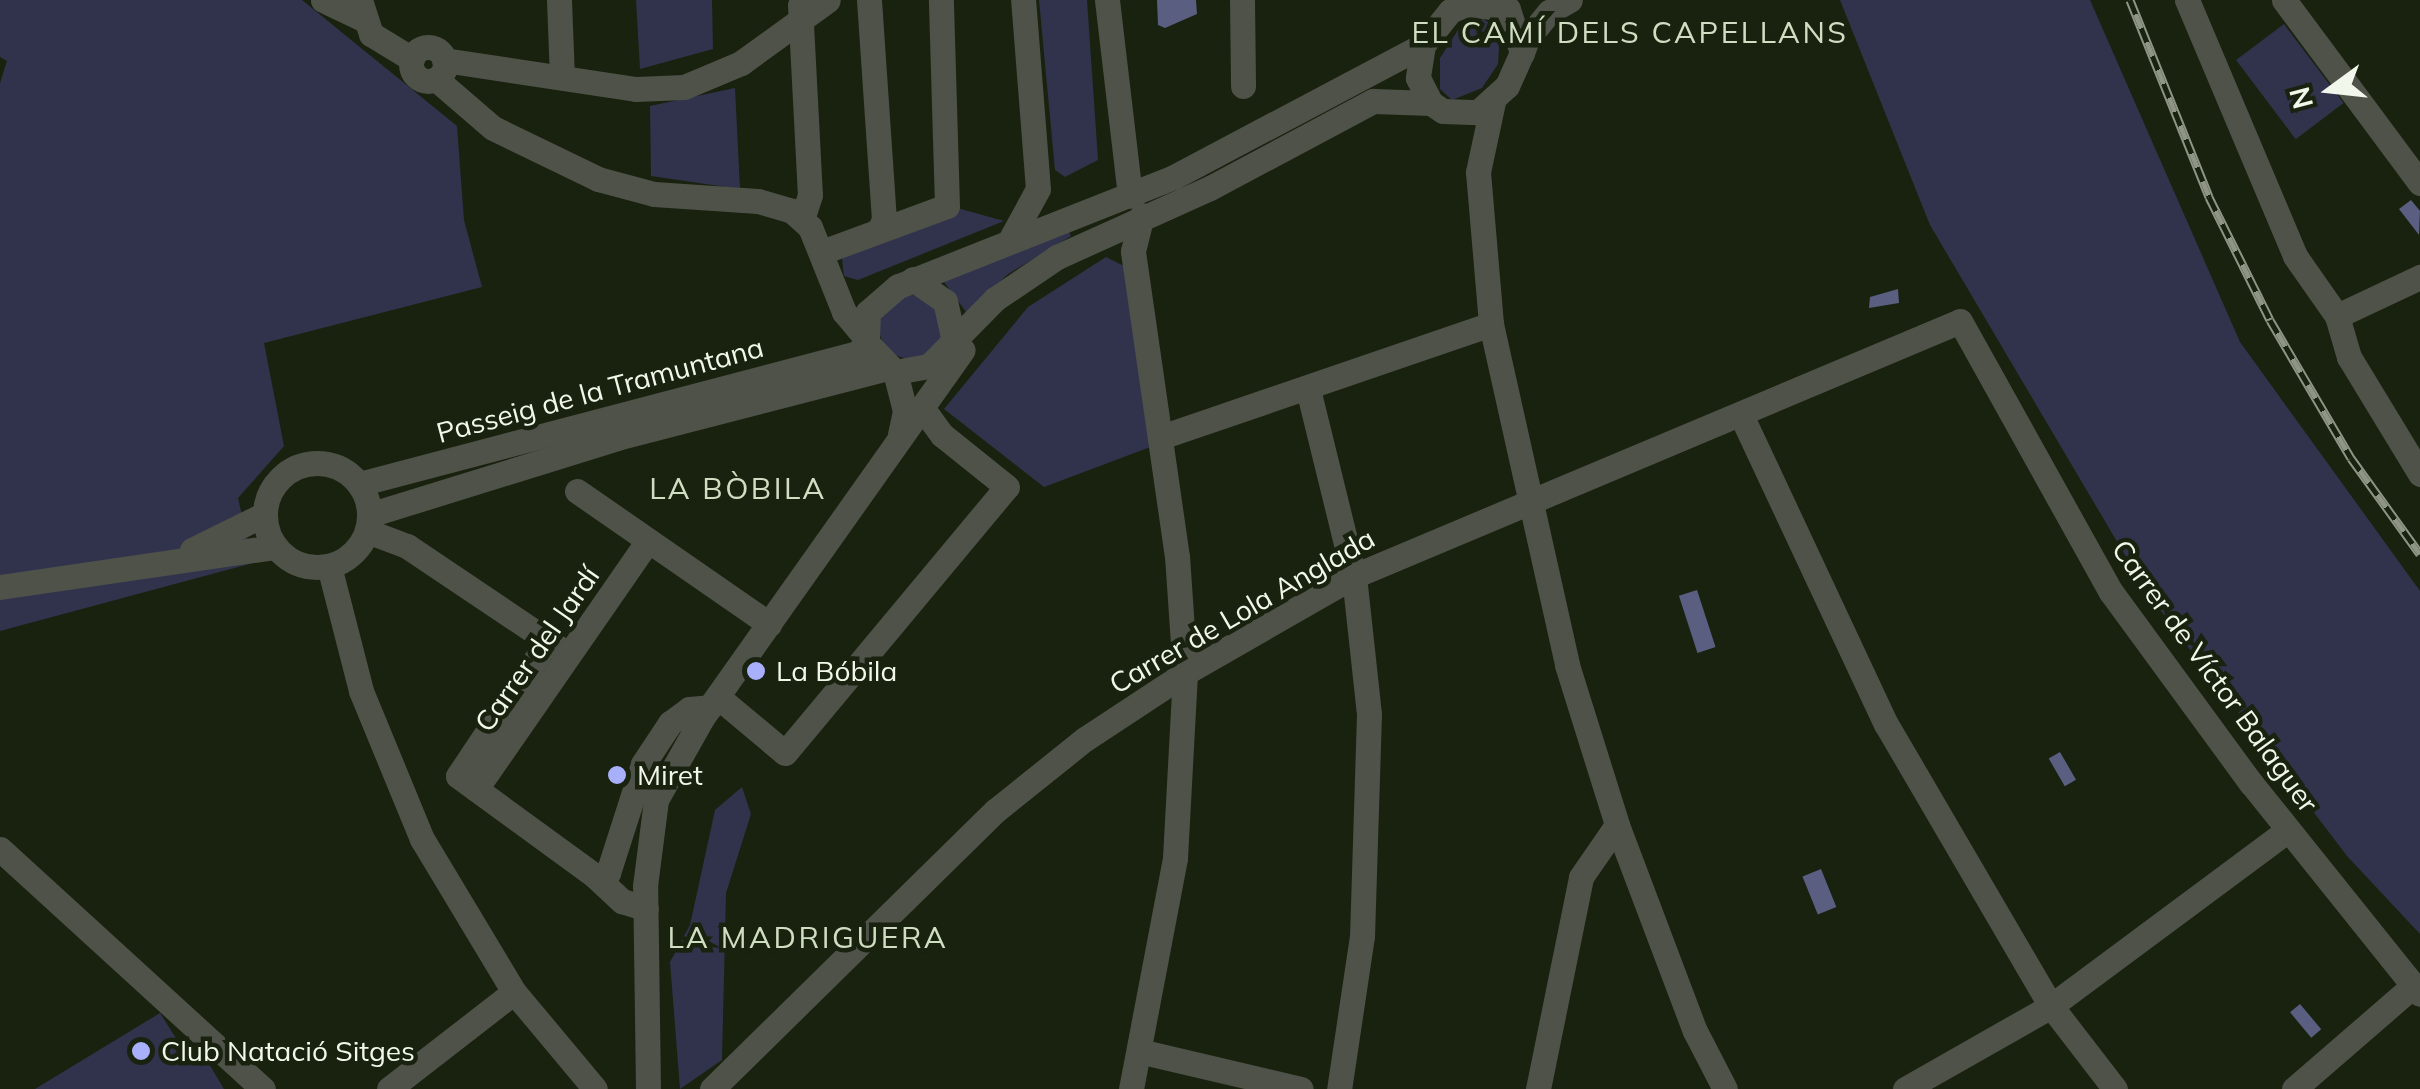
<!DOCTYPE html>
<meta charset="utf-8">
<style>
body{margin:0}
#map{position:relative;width:2420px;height:1089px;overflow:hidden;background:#19220e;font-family:Mulish,sans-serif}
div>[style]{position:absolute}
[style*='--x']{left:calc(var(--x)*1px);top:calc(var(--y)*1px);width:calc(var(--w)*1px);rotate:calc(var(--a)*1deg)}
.green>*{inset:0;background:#31334c;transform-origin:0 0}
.round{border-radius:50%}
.water>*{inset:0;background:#5a5e81;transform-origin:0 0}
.minor>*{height:25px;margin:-12.5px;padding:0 12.5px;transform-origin:12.5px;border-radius:12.5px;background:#4e5249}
.minor>.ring{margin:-12.5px;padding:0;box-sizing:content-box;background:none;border:25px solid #4e5249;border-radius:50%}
.rail>*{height:9px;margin-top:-4.5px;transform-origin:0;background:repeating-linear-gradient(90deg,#19220e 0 15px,#8e9585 0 30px);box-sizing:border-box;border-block:2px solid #8e9585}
.dots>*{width:28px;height:28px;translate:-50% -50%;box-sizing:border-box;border:5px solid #19220e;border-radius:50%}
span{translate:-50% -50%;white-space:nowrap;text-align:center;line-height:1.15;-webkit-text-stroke:9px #19220e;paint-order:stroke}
.street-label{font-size:28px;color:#f1f7ea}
.poi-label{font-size:28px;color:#f1f7ea}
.left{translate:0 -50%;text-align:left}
.neighbourhood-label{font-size:30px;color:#d1ddc3;letter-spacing:2.5px}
.north{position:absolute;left:2280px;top:40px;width:100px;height:100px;-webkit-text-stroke:8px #19220e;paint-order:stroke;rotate:255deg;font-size:28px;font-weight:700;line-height:40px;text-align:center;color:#f1f7ea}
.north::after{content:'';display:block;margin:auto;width:35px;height:45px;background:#f1f7ea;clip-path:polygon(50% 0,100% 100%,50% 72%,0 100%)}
</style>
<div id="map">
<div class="green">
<i style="clip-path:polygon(0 0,302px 0,457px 126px,464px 220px,482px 287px,264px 343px,284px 446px,238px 498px,253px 563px,0 631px,0 83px,7px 61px,0 57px)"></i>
<i style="clip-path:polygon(636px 0,712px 0,713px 49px,640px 69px)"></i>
<i style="clip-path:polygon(1039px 0,1087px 0,1098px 160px,1065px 177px,1055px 170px)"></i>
<i style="clip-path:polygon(1840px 0,2090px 0,2240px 342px,2420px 591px,2420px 934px,2347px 856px,2148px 594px,1930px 225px)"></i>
<i style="clip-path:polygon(1483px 19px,1500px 29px,1498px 64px,1482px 88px,1452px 100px,1440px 89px,1440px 58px,1458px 30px)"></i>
<i style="left:2284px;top:24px;width:99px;height:60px;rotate:53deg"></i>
<i style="clip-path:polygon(735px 88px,740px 189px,651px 176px,650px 106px)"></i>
<i style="clip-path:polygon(961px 209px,1004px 221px,858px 280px,844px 276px,842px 259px,849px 252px)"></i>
<i style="clip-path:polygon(1069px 231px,1071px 236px,1008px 274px,967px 313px,941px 278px)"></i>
<i style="clip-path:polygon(1106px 257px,1124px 266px,1153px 446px,1044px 487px,944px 409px,1028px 307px)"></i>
<i class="round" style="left:879px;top:295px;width:64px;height:64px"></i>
<i style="clip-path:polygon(742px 787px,751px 814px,726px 893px,722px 1060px,680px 1089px,670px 962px,690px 925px,715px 810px)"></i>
<i style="clip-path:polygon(160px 1013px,186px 1054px,199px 1047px,224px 1089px,35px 1089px)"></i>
</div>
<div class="water">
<i style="clip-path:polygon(1157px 0,1196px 0,1197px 14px,1165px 28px,1158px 25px)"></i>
<i style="clip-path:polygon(2411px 200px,2420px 211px,2419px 235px,2399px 209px)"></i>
<i style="clip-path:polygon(1898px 289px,1899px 303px,1869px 308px,1870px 297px)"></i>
<i style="left:1697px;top:590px;width:60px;height:19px;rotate:72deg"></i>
<i style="left:2060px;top:752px;width:32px;height:13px;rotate:60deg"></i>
<i style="left:1821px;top:869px;width:41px;height:20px;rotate:68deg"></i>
<i style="left:2300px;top:1004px;width:33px;height:13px;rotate:50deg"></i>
</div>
<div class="minor">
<i style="--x:323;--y:0;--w:44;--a:25.4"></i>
<i style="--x:360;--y:0;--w:36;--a:72"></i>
<i style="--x:371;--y:34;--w:48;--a:31.4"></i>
<i style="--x:559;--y:0;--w:77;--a:87.8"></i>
<i style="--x:869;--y:0;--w:221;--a:86.1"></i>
<i style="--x:884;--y:220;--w:11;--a:117"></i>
<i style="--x:1107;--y:0;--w:197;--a:83.3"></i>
<i style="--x:1242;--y:0;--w:86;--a:89.3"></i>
<i style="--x:2187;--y:0;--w:278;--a:67.1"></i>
<i style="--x:2295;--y:256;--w:73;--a:55"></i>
<i style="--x:2337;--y:316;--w:43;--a:73.7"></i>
<i style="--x:2349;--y:357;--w:137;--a:58.7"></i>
<i style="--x:2284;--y:0;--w:228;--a:53.4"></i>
<i style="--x:800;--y:5;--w:190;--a:87"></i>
<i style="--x:810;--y:195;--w:25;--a:108"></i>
<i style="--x:1423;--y:45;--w:282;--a:152.1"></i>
<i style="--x:1174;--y:177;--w:297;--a:158.4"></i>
<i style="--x:898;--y:286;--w:40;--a:139"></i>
<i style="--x:868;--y:312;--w:31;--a:92"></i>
<i style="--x:867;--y:343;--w:40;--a:46"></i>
<i style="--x:895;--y:372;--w:35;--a:-10"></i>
<i style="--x:929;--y:366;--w:94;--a:-45.4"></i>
<i style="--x:995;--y:299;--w:75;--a:-34.1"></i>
<i style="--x:1057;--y:257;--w:168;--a:-24.3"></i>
<i style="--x:1210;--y:188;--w:185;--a:-28.1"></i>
<i style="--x:1373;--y:101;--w:58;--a:2"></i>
<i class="ring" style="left:411px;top:47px;width:9px;height:9px"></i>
<i style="--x:1522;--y:53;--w:46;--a:-107.7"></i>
<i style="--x:1508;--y:9;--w:42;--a:-173.2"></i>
<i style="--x:1466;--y:4;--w:17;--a:156"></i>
<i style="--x:1450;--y:11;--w:43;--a:128.5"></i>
<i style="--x:1423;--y:45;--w:33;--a:99"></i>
<i style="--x:1418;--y:78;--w:28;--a:63"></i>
<i style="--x:1431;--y:103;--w:14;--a:34"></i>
<i style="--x:1443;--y:111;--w:35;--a:2"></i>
<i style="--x:1478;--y:112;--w:39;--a:-42"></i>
<i style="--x:1507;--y:86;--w:36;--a:-66"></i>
<i style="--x:1522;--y:53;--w:15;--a:-70"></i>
<i style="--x:1527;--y:39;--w:35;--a:-51"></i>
<i style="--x:1549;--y:12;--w:24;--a:-30"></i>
<i style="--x:444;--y:60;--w:194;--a:8.6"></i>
<i style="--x:636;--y:89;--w:48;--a:-2.4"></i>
<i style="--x:684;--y:87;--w:62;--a:-22.8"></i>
<i style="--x:741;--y:63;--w:107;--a:-35.9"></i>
<i style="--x:436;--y:79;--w:75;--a:40.7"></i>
<i style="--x:493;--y:128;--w:117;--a:25.9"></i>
<i style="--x:598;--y:179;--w:58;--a:15"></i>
<i style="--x:654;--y:194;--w:104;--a:3.9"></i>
<i style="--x:758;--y:201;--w:35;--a:16"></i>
<i style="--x:792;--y:211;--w:24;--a:42"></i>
<i style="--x:810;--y:227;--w:92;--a:68.2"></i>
<i style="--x:844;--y:312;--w:33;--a:50"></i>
<i style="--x:1493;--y:102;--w:72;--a:102.1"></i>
<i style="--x:1478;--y:172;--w:153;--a:85.1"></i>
<i style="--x:1491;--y:324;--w:349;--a:77.4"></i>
<i style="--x:1567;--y:665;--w:168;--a:72.6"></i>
<i style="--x:1617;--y:825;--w:220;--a:69.3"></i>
<i style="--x:1695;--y:1031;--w:65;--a:62.7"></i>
<i style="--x:1009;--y:242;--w:60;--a:-61.3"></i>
<i style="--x:1038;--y:189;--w:190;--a:-94.5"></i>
<i style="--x:822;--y:252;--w:133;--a:-20.2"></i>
<i style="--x:947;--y:206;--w:206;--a:-91.7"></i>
<i style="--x:913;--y:279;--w:39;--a:35"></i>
<i style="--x:945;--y:301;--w:50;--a:77.3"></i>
<i style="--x:2337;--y:316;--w:92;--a:-25.2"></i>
<i style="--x:895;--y:372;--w:40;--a:75.6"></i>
<i style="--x:905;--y:411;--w:25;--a:102"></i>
<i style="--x:1308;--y:389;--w:193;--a:76.2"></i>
<i style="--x:1354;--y:576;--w:139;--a:83.8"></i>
<i style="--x:1369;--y:714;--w:222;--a:91.8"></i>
<i style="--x:1362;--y:936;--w:155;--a:98.5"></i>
<i style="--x:1742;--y:417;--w:339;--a:64.9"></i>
<i style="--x:1886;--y:724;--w:327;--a:59.7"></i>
<i style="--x:2051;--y:1006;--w:105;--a:52.4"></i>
<i style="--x:1161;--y:437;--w:349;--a:-18.9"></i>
<i class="ring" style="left:265px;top:463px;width:79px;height:79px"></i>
<i style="--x:359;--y:484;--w:515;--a:-14.74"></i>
<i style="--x:857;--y:353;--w:14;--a:-45"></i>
<i style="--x:577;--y:491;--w:234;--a:34.7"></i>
<i style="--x:369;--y:515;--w:260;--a:-17.2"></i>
<i style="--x:617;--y:438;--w:279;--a:-14.5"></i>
<i style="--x:367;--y:531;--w:43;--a:20.6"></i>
<i style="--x:407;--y:546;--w:187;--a:33.9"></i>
<i style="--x:192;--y:550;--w:81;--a:-26.3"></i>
<i style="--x:329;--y:566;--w:129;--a:75.6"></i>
<i style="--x:361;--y:691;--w:160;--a:67.6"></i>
<i style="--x:422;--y:839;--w:179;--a:59"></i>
<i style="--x:514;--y:992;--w:126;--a:50.1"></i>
<i style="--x:0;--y:587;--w:278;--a:-8.3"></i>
<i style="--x:548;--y:641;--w:162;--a:123.7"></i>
<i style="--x:458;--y:776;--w:170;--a:36.1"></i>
<i style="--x:718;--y:697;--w:87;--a:39.9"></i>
<i style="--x:785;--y:753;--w:346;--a:-50.2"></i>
<i style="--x:1007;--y:487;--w:83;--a:-141.3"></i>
<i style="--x:942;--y:435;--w:32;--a:-126"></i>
<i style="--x:476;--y:789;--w:300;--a:-55.3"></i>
<i style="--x:0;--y:849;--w:356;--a:42.4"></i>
<i style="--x:608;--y:873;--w:114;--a:-72.2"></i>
<i style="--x:643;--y:764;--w:49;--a:-56.6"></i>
<i style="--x:670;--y:723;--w:24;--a:-36"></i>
<i style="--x:689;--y:709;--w:21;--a:-5"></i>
<i style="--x:608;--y:873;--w:13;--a:167"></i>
<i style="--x:595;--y:876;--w:37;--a:43"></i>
<i style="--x:622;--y:901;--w:25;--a:18"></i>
<i style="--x:1139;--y:1051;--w:166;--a:13.2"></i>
<i style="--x:389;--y:1089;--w:158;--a:-37.8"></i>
<i style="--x:648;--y:1089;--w:203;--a:-90.8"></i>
<i style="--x:645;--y:886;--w:87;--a:-82.7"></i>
<i style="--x:656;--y:800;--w:94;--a:-60.7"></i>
<i style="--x:702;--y:718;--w:451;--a:-54.7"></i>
<i style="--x:712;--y:1089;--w:397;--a:-44.5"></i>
<i style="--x:995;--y:811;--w:115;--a:-38.7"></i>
<i style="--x:1085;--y:739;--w:120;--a:-33.4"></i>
<i style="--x:1185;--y:673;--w:195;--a:-29.9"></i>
<i style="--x:1354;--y:576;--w:657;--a:-22.82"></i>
<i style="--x:1960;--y:321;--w:310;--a:60.9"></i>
<i style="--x:2111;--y:592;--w:237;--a:53.8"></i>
<i style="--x:2251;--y:783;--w:270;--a:51.3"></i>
<i style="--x:1131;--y:1089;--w:235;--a:-79.2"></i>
<i style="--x:1175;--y:858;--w:185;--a:-86.9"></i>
<i style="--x:1185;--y:673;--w:116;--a:-93.9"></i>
<i style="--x:1177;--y:557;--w:309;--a:-98.2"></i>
<i style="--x:1133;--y:251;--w:37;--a:-76"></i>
<i style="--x:1538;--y:1089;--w:216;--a:-78.5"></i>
<i style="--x:1581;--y:877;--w:63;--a:-55.3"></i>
<i style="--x:1905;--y:1089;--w:168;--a:-29.6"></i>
<i style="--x:2051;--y:1006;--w:295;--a:-36.6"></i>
<i style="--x:2294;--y:1089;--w:157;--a:-40.9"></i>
</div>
<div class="rail">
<i style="--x:2130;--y:0;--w:212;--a:68.1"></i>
<i style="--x:2209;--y:197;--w:137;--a:63.6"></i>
<i style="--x:2270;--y:320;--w:160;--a:59.6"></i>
<i style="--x:2351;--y:458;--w:118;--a:54.3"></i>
</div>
<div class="dots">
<i style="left:756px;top:671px;background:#a8b0fc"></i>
<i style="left:617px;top:775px;background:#a8b0fc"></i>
<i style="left:141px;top:1051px;background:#a8b0fc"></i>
</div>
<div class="street-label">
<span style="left:600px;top:390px;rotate:-15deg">Passeig de la Tramuntana</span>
<span style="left:1242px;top:611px;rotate:-30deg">Carrer de Lola Anglada</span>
<span style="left:537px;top:649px;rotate:-55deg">Carrer del Jardí</span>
<span style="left:2215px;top:676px;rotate:54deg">Carrer de Víctor Balaguer</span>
</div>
<div class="poi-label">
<span class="left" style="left:776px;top:671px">La Bóbila</span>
<span class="left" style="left:637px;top:775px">Miret</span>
<span class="left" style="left:161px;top:1051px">Club Natació Sitges</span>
</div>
<div class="neighbourhood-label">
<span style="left:1630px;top:32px">EL CAMÍ DELS CAPELLANS</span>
<span style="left:738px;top:488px">LA BÒBILA</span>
<span style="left:808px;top:937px">LA MADRIGUERA</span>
</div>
<div class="north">N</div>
</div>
